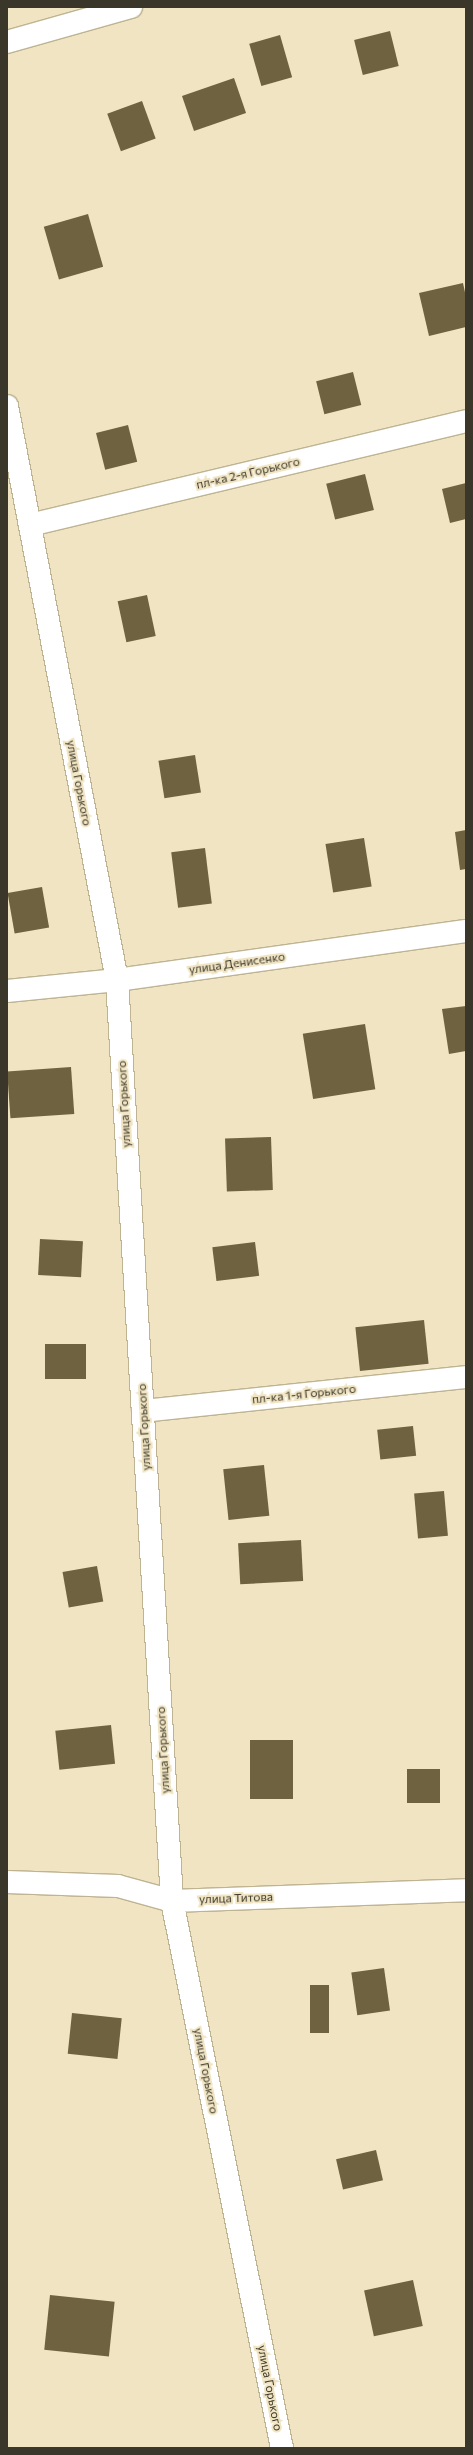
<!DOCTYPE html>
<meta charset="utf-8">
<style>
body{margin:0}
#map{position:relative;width:473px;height:2455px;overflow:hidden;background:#f0e4c2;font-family:Commissioner,sans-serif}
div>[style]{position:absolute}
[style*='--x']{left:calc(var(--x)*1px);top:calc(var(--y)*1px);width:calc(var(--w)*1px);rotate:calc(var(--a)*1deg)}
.building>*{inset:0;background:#6e6240;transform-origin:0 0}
.roads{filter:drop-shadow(1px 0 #beb392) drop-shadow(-1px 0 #beb392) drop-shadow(0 1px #beb392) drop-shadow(0 -1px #beb392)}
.minor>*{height:22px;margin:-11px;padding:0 11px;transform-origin:11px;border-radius:11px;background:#fff}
span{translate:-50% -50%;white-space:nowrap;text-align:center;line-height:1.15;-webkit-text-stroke:4px #f0e4c2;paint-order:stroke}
.street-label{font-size:12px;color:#3a3629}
.frame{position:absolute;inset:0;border:8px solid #3a3629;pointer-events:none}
</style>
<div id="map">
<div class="building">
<i style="left:390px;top:31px;width:36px;height:37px;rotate:76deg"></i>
<i style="left:280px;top:35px;width:44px;height:32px;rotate:74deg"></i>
<i style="left:234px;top:78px;width:37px;height:55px;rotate:71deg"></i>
<i style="left:142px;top:101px;width:40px;height:37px;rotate:70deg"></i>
<i style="left:88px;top:214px;width:55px;height:46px;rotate:74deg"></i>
<i style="clip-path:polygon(463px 283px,466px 297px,466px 327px,429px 336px,419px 293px)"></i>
<i style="left:353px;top:372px;width:34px;height:38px;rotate:76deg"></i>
<i style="left:128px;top:425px;width:38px;height:33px;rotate:76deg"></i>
<i style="left:365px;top:474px;width:37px;height:40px;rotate:76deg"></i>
<i style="clip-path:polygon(466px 483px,466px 519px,450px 523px,442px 489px)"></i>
<i style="left:147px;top:595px;width:42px;height:30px;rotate:78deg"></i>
<i style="left:195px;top:755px;width:38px;height:37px;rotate:81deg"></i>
<i style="clip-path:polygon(466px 830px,466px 869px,460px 870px,455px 832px)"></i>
<i style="left:364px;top:838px;width:49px;height:39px;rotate:81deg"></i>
<i style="left:205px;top:848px;width:56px;height:34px;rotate:83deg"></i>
<i style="left:42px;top:887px;width:41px;height:35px;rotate:80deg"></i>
<i style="clip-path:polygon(466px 1006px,466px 1051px,449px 1054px,442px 1009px)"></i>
<i style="left:365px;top:1024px;width:66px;height:63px;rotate:81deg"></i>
<i style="left:71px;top:1067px;width:47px;height:64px;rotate:86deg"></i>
<i style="left:271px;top:1137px;width:53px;height:46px;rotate:88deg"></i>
<i style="left:40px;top:1239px;width:43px;height:36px;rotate:3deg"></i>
<i style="left:255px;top:1242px;width:34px;height:43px;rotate:83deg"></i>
<i style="left:424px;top:1320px;width:44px;height:69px;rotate:84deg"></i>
<i style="left:45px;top:1344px;width:41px;height:35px"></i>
<i style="left:413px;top:1426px;width:30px;height:36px;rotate:84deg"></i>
<i style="left:264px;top:1465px;width:51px;height:41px;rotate:84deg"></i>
<i style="left:444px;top:1491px;width:45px;height:30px;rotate:85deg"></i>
<i style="left:301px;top:1540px;width:41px;height:63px;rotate:87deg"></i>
<i style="left:97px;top:1566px;width:36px;height:35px;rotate:80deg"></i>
<i style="left:111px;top:1725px;width:39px;height:56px;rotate:84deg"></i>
<i style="left:250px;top:1740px;width:43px;height:59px"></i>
<i style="left:407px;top:1769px;width:33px;height:34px"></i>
<i style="left:384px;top:1968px;width:43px;height:33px;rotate:82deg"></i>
<i style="left:310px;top:1985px;width:19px;height:48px"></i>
<i style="left:72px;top:2013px;width:50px;height:41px;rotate:6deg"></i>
<i style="left:376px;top:2150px;width:31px;height:41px;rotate:77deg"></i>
<i style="left:413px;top:2280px;width:47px;height:50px;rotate:78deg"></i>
<i style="left:50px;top:2295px;width:65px;height:55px;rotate:6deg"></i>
</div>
<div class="roads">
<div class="minor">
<i style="--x:7;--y:42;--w:129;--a:-15.8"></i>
<i style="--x:7;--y:406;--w:584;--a:79.15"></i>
<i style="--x:117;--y:980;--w:923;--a:86.58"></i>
<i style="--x:172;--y:1901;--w:558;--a:78.63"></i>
<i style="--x:30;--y:525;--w:448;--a:-13.4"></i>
<i style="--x:7;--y:991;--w:111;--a:-5.7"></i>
<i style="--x:117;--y:980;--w:352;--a:-8"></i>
<i style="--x:143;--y:1411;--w:325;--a:-6"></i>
<i style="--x:7;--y:1882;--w:111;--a:2.1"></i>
<i style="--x:118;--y:1886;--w:56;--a:15.5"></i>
<i style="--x:172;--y:1901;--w:294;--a:-2.1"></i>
</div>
</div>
<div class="street-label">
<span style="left:248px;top:473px;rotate:-13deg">пл-ка 2-я Горького</span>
<span style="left:79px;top:783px;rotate:79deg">улица Горького</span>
<span style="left:237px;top:963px;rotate:-8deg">улица Денисенко</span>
<span style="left:124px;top:1104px;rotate:-93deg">улица Горького</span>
<span style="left:304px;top:1394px;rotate:-6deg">пл-ка 1-я Горького</span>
<span style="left:144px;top:1427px;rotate:-93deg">улица Горького</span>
<span style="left:163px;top:1750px;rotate:-93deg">улица Горького</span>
<span style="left:236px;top:1898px;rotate:-2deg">улица Титова</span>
<span style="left:206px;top:2071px;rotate:79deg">улица Горького</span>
<span style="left:270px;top:2388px;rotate:79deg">улица Горького</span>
</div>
<div class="frame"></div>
</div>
